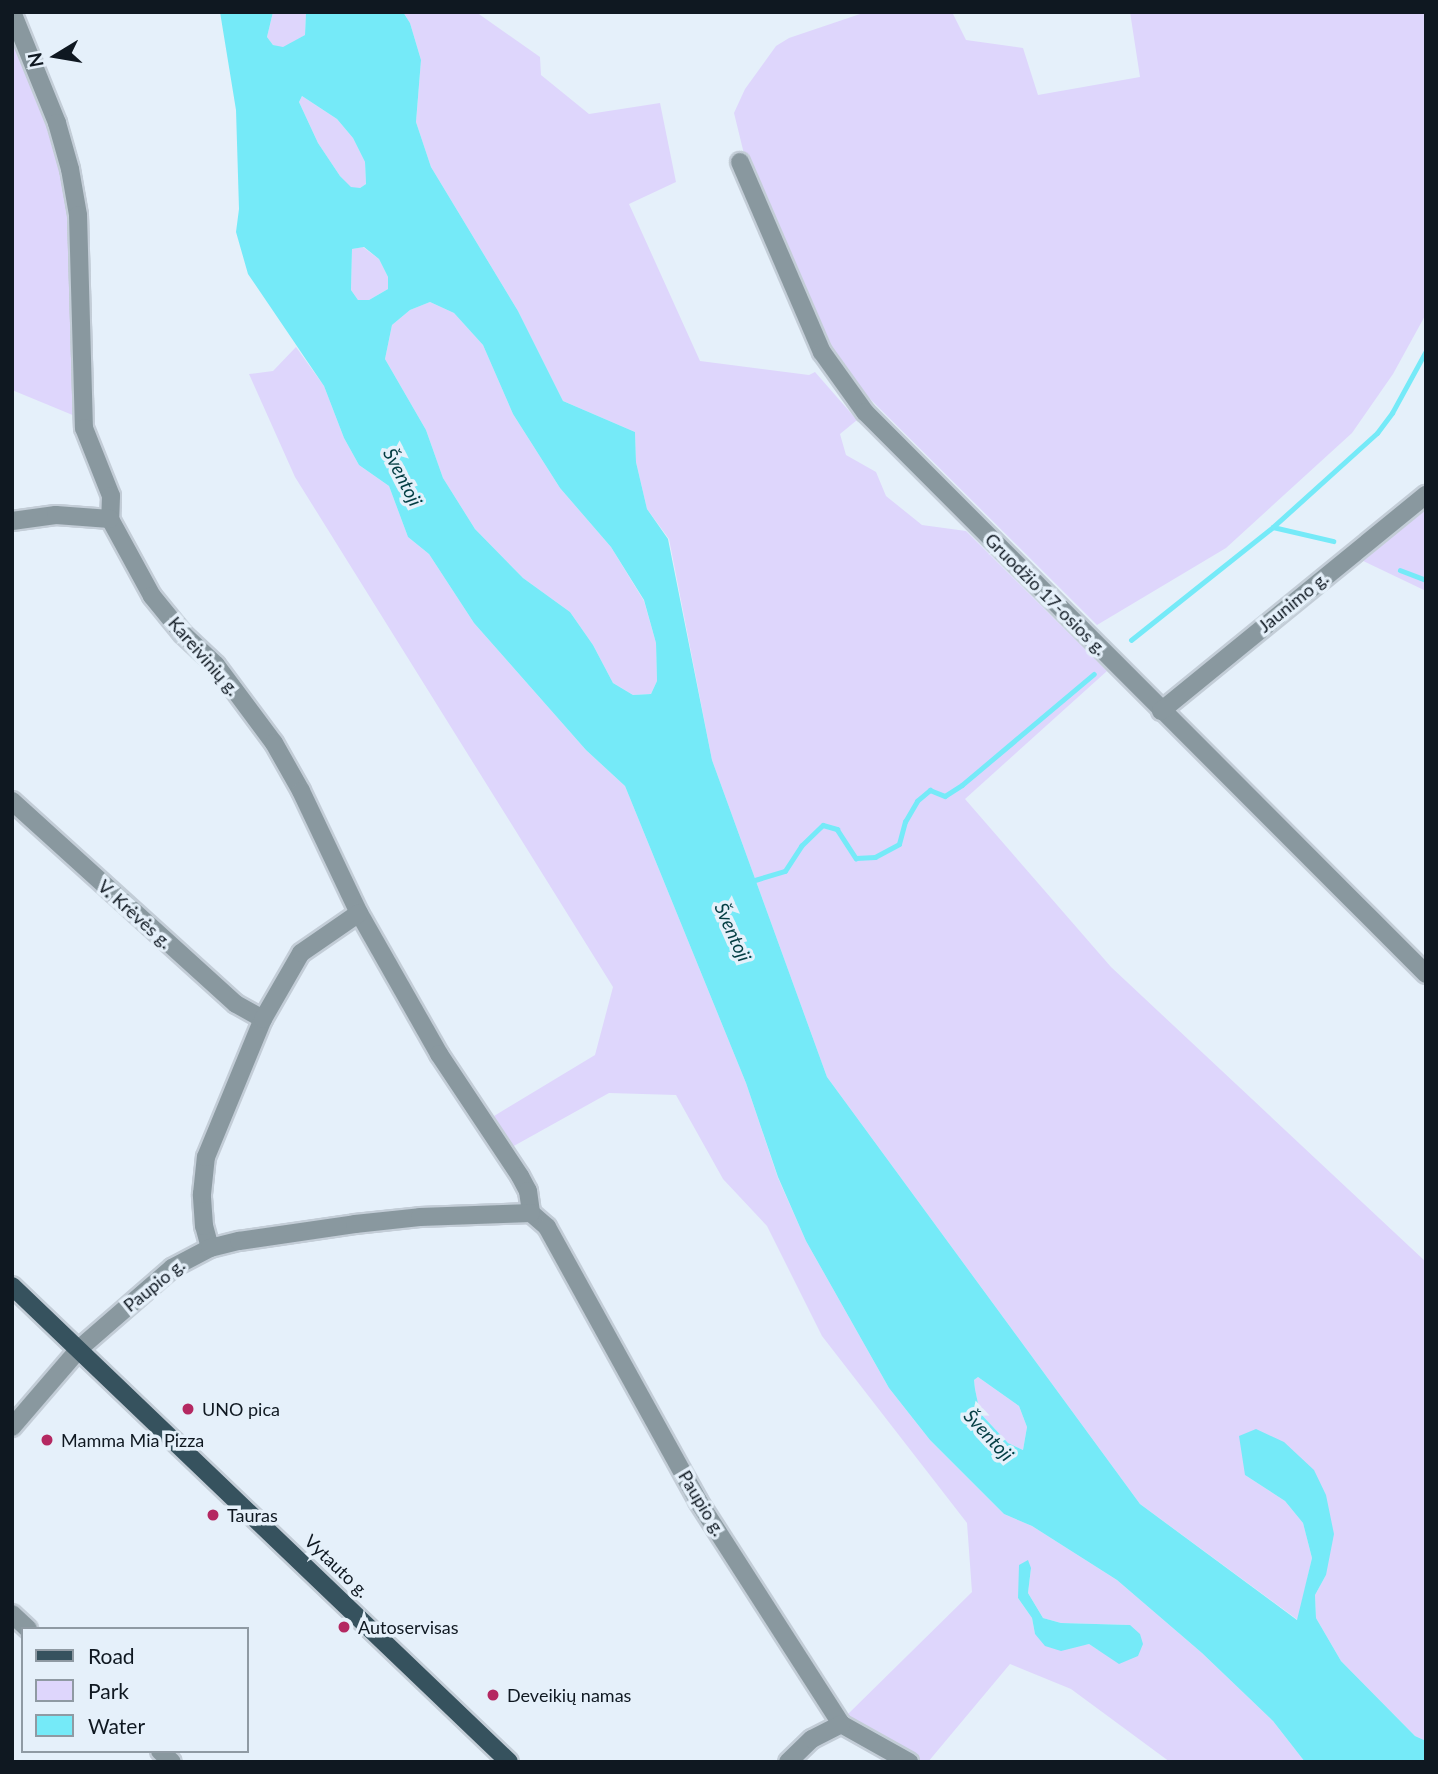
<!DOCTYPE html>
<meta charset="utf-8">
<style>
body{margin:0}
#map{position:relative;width:1438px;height:1774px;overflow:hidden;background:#e5f0fa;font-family:Lato,sans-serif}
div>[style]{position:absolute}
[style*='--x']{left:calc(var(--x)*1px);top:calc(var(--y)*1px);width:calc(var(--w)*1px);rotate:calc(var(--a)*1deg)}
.green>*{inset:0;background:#ded6fc}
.water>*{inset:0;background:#75eaf8}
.stream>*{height:4.5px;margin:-2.25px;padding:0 2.25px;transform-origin:2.25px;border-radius:2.25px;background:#75eaf8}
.roads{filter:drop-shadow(2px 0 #c3cdd7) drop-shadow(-2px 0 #c3cdd7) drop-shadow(0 2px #c3cdd7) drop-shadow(0 -2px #c3cdd7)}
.minor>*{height:18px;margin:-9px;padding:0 9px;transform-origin:9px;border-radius:9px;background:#89989f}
.major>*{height:18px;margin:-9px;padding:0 9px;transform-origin:9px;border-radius:9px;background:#36525e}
.dots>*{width:19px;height:19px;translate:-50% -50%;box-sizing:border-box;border:4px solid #e5f0fa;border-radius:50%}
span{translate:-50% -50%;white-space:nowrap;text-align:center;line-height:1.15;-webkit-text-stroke:7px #e5f0fa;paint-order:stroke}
.street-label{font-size:18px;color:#0f1821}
.poi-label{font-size:18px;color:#0f1821}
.left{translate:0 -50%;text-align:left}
.water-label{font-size:19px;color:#033d43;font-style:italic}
.frame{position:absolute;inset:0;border:14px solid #0f1821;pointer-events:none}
.legend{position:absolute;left:21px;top:1627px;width:228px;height:126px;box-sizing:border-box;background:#e5f0fa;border:2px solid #8f9aa3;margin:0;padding:9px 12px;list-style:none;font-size:21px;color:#0f1821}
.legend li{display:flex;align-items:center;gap:14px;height:35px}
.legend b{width:35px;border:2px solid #8f9aa3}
.north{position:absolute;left:21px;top:21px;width:70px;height:70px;-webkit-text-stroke:5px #e5f0fa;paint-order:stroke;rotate:259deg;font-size:19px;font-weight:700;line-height:28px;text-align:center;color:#0f1821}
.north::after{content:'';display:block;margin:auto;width:24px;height:32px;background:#0f1821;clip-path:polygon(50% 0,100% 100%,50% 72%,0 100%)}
</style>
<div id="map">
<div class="green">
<i style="clip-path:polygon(273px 12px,306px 12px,305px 35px,283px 48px,273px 45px,267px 37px)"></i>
<i style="clip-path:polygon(403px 12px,476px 12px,540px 57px,541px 75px,589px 114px,660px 103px,676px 182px,629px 204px,700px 361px,809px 375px,815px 372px,857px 420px,840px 434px,846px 455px,876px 472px,886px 496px,922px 525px,966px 531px,1107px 671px,965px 799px,1111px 967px,1426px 1262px,1426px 1741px,1415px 1736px,1341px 1661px,1316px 1618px,1315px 1595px,1326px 1575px,1326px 1495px,1245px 1475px,1285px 1501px,1303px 1523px,1312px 1558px,1298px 1620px,1140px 1504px,827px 1077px,712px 760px,669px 539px,647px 509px,636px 462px,635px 432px,563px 401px,518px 311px,431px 167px,416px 122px,421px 60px,410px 23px)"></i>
<i style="clip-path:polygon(866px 12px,952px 12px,966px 40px,1023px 48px,1038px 95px,1140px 77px,1130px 12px,1426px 12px,1426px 314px,1393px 374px,1352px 433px,1226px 548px,1097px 625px,850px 379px,818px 328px,745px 158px,734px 113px,745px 89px,776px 46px,789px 38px)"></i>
<i style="clip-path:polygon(12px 31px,48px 116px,73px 216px,75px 416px,12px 390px)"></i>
<i style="clip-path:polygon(302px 96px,337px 119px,353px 138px,365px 162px,366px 184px,360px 188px,351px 188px,340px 176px,318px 143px,299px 102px)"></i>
<i style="clip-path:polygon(363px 247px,379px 259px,388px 277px,388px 289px,369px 300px,358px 300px,351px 290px,352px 249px)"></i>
<i style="clip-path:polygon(430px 302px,454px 313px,483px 345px,513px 414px,560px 488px,611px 547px,644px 601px,656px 643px,657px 681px,651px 694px,633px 695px,613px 683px,593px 645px,570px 612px,523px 578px,475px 529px,443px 478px,426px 430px,385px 359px,392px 325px,410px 310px)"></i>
<i style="clip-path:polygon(evenodd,296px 347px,324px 386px,344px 438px,359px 465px,389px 486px,408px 537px,429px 554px,474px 623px,586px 750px,625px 786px,746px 1083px,778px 1178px,806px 1241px,889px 1388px,930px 1440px,1004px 1514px,1032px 1526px,1117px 1580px,1202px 1653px,1273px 1721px,1305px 1762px,1170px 1762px,1071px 1689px,1010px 1664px,928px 1762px,919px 1762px,846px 1716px,972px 1592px,967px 1523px,822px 1336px,767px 1226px,723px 1179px,676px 1095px,609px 1093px,512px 1147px,494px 1116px,595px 1055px,613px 987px,295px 477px,249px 374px,273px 371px,296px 347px,1031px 1568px,1028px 1593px,1043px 1618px,1061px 1623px,1130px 1625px,1098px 1650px,1089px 1644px,1077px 1646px,1035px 1634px,1032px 1618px,1018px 1598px,1031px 1568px)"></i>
<i style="clip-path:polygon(1426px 508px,1426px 591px,1359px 559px)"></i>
<i style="clip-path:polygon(978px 1377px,1019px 1406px,1027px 1427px,1023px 1450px,1008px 1443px,980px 1413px,975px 1389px,974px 1380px)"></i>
</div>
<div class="water">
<i style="clip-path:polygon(evenodd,220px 12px,273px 12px,267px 37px,273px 45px,283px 47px,305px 35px,306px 12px,403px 12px,410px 23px,421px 60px,416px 122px,431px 167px,518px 311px,563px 401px,635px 432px,636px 462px,647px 509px,668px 539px,712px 760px,827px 1077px,1140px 1504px,1297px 1620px,1312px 1558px,1303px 1523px,1285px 1501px,1245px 1475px,1239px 1436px,1256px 1429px,1284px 1442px,1314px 1470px,1326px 1495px,1334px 1534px,1326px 1575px,1315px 1595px,1316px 1618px,1341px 1661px,1415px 1736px,1426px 1741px,1426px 1762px,1305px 1762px,1273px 1721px,1202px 1653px,1117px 1580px,1032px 1526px,1004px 1514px,930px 1440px,889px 1388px,806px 1241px,778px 1177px,746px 1083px,625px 786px,586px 750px,474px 623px,429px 554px,408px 537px,389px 486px,359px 465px,344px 438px,324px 386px,248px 274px,236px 232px,239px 209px,236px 110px,220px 12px,302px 96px,337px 119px,353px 138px,365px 162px,366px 184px,360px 188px,351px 187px,340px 176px,318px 143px,299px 102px,302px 96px,220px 12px,364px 247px,379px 259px,388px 277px,388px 289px,369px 300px,358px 300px,351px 290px,352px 249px,364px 247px,220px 12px,430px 302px,454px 313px,483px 345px,513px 414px,560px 488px,611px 547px,644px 600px,656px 643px,657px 681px,651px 694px,633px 695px,613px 683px,593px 645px,570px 612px,523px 578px,475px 529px,443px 478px,426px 430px,385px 359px,392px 325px,410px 310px,430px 302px,220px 12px,978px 1377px,1019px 1406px,1027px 1427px,1023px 1450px,1008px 1443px,980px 1413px,975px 1389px,974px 1380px,978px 1377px)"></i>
<i style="clip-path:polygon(1028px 1560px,1031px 1568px,1028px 1593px,1043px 1618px,1061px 1623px,1130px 1625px,1140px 1634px,1143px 1644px,1138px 1656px,1119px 1664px,1089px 1644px,1061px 1651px,1045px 1646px,1035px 1634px,1032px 1618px,1018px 1598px,1019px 1565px)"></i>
</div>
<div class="stream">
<i style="--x:1273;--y:527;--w:62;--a:13.1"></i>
<i style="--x:1400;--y:570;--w:28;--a:21"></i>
<i style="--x:1131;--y:640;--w:181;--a:-38.5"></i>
<i style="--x:1273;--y:527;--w:140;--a:-42.1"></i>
<i style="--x:1377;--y:433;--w:25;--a:-53"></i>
<i style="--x:1392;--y:413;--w:71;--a:-61.3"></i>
<i style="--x:755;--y:880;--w:31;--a:-17"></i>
<i style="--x:785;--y:871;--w:30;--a:-57"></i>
<i style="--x:801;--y:846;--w:30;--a:-44"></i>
<i style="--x:823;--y:825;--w:15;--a:16"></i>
<i style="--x:837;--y:829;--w:35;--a:57"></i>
<i style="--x:856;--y:858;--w:19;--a:-3"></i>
<i style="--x:875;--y:857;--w:27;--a:-28"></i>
<i style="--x:899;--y:844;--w:23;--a:-75"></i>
<i style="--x:905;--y:822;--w:24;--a:-60"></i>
<i style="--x:917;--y:801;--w:17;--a:-40"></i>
<i style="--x:930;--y:790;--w:16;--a:22"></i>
<i style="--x:945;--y:796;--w:20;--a:-33"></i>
<i style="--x:962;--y:785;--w:172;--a:-40.1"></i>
</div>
<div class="roads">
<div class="minor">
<i style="--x:12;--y:12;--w:120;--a:67.9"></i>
<i style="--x:57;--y:123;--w:48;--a:74.2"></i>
<i style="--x:70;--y:169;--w:47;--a:80.1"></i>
<i style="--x:78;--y:215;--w:213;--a:88.4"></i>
<i style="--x:84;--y:428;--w:73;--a:68.3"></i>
<i style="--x:111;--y:496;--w:23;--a:92"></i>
<i style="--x:110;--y:519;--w:88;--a:61.4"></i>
<i style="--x:152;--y:596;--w:49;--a:50.8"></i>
<i style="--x:183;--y:634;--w:45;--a:43.2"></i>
<i style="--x:216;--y:665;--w:97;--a:53.4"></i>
<i style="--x:274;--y:743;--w:55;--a:60.6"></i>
<i style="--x:301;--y:791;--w:135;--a:64.6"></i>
<i style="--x:359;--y:913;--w:162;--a:60.4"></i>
<i style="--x:439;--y:1054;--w:146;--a:56.4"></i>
<i style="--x:520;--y:1176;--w:17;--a:62"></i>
<i style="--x:528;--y:1191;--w:22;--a:82"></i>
<i style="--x:531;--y:1213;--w:21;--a:41"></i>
<i style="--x:547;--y:1227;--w:313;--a:61.1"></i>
<i style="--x:698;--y:1501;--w:265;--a:57.3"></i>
<i style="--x:841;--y:1724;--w:78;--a:29.2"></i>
<i style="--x:740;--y:162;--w:207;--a:66.7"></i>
<i style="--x:822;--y:352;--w:74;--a:54.4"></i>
<i style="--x:865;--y:412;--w:794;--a:45.05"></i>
<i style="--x:12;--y:521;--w:44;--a:-7.8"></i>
<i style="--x:56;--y:515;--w:54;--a:4.2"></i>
<i style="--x:1161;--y:711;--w:342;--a:-39.2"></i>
<i style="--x:12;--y:801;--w:302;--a:42.2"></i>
<i style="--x:236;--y:1004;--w:31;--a:29"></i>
<i style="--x:210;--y:1248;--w:23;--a:-105"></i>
<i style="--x:204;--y:1226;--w:32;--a:-94"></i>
<i style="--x:202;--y:1194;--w:37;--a:-84"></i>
<i style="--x:206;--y:1157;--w:149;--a:-67.6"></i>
<i style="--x:263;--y:1019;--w:76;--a:-60.1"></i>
<i style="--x:301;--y:953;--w:70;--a:-34.6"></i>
<i style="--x:12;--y:1427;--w:104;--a:-49.3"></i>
<i style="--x:80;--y:1348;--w:122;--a:-41"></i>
<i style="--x:172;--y:1268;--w:43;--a:-27.8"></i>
<i style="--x:210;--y:1248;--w:30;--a:-14"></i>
<i style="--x:239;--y:1241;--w:117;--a:-8.3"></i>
<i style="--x:355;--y:1224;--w:65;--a:-6.1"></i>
<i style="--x:420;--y:1217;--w:111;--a:-2.1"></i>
<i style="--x:12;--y:1614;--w:22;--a:43"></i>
<i style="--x:160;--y:1751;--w:16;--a:43"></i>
<i style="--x:788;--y:1762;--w:33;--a:-44"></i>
<i style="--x:812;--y:1739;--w:33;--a:-27"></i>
</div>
<div class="major">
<i style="--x:12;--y:1286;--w:688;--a:43.76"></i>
</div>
</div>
<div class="dots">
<i style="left:188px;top:1409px;background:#b42861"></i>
<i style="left:47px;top:1440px;background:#b42861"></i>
<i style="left:213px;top:1515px;background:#b42861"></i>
<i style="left:344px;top:1627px;background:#b42861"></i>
<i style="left:493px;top:1695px;background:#b42861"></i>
</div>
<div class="street-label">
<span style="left:1046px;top:594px;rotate:45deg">Gruodžio 17-osios g.</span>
<span style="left:1293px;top:602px;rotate:-39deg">Jaunimo g.</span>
<span style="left:204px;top:656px;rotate:49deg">Kareivinių g.</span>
<span style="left:135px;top:914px;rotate:42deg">V. Krėvės g.</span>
<span style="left:154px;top:1285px;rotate:-39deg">Paupio g.</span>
<span style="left:702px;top:1503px;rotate:59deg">Paupio g.</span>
<span style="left:337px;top:1566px;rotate:44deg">Vytauto g.</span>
</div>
<div class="poi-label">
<span class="left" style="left:202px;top:1409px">UNO pica</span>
<span class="left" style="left:61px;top:1440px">Mamma Mia Pizza</span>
<span class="left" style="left:227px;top:1515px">Tauras</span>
<span class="left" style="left:358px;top:1627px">Autoservisas</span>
<span class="left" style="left:507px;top:1695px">Deveikių namas</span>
</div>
<div class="water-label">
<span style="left:403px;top:477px;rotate:63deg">Šventoji</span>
<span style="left:733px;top:932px;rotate:66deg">Šventoji</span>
<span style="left:989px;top:1435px;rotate:47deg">Šventoji</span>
</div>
<div class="frame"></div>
<ul class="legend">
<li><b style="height:9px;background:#36525e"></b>Road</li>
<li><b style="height:19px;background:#ded6fc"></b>Park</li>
<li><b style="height:19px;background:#75eaf8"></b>Water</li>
</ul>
<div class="north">N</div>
</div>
